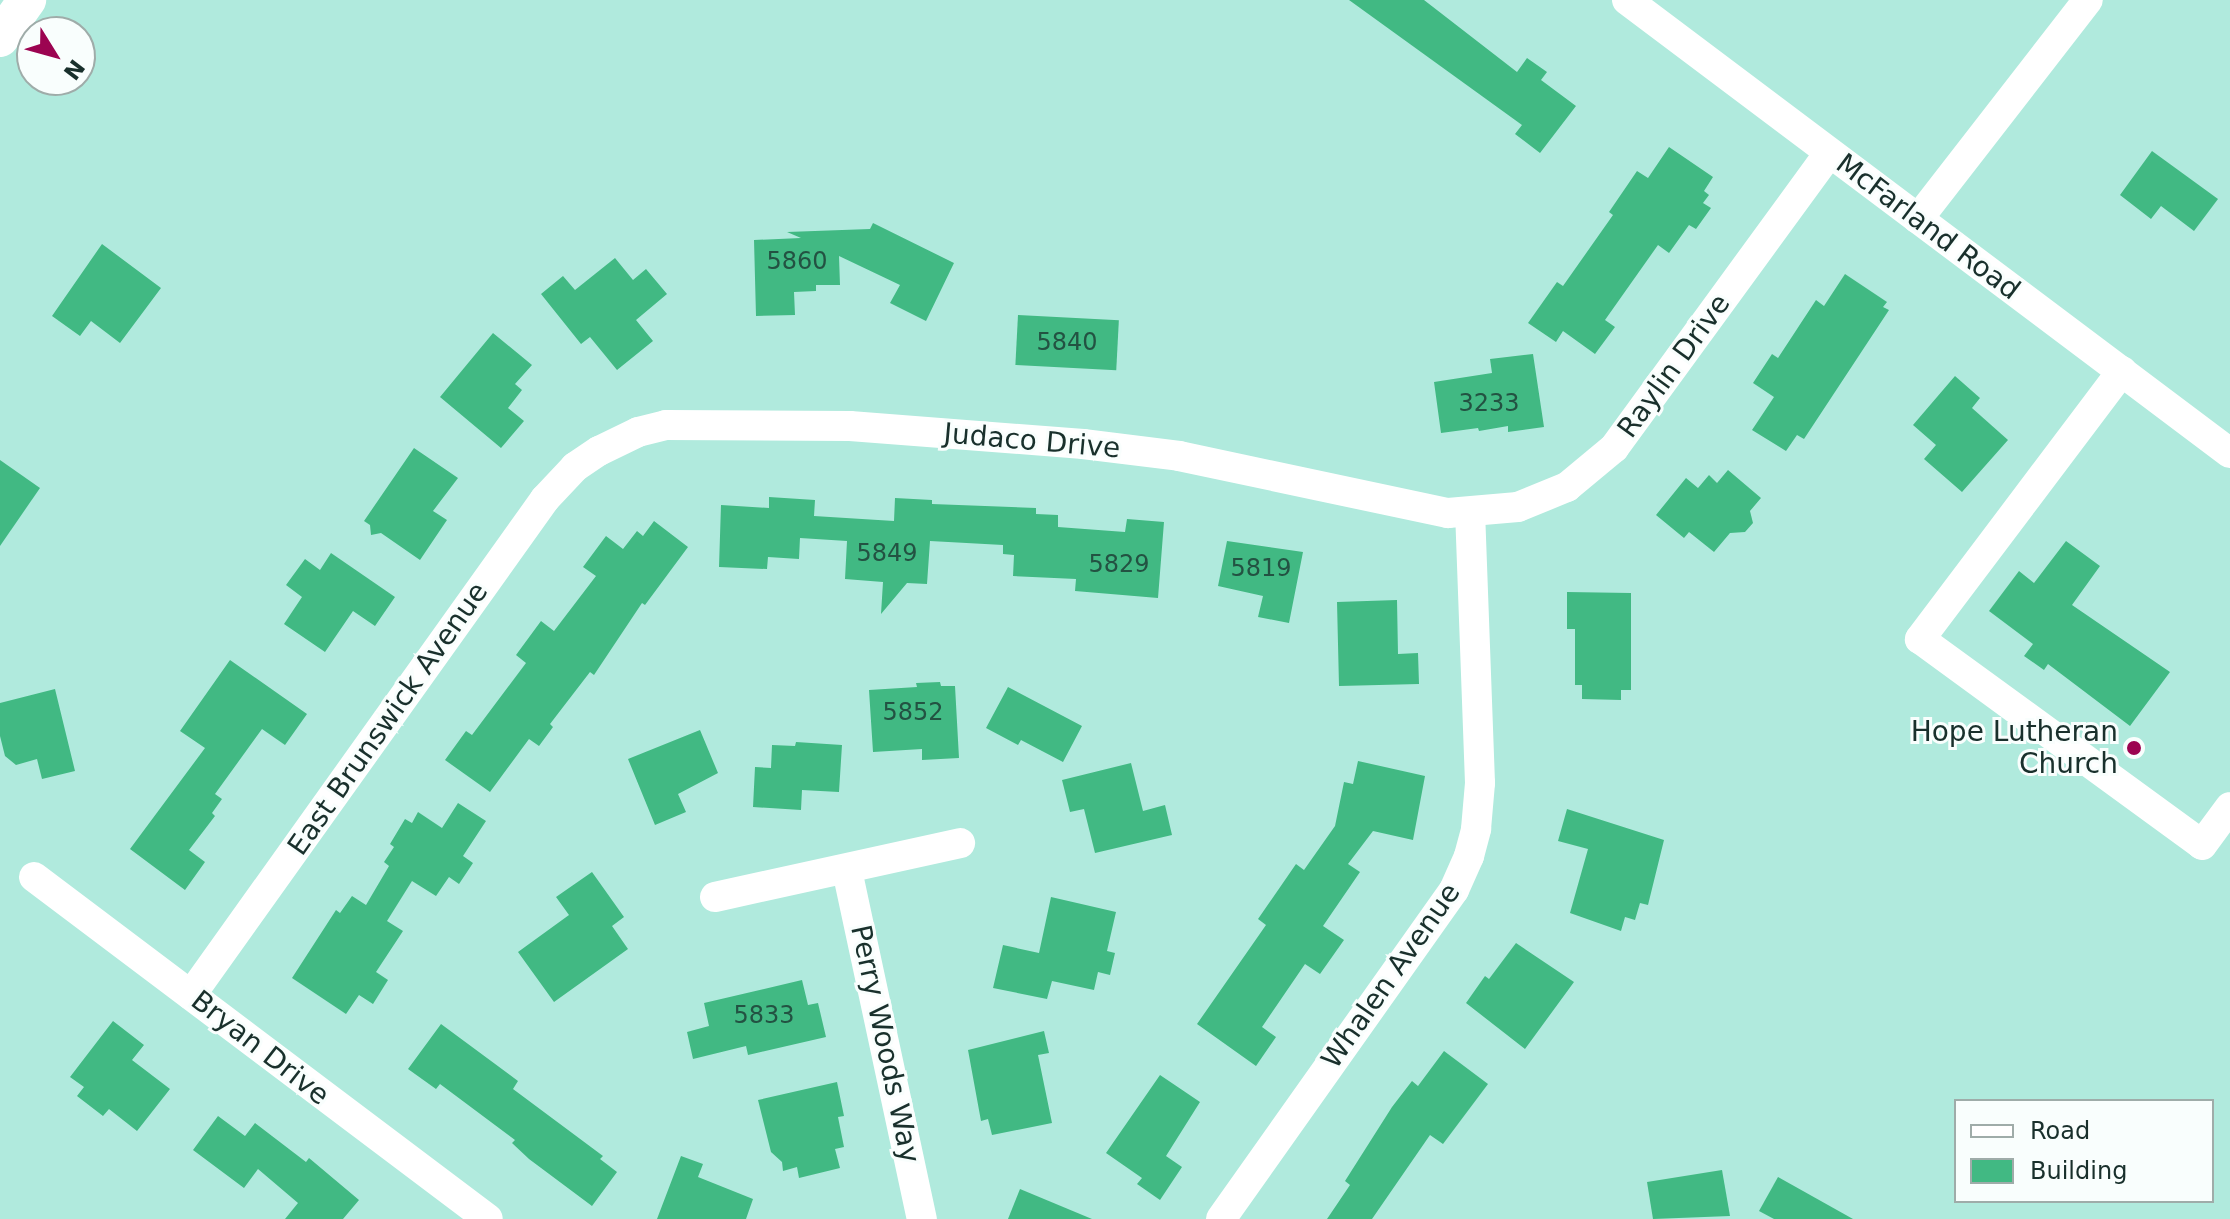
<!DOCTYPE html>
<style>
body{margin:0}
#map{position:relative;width:2230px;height:1219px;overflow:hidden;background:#b0eadd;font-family:"DejaVu Sans",sans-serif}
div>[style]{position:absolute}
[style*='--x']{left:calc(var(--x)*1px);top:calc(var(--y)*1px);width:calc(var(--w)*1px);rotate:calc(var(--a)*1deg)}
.building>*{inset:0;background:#41b983;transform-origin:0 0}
.minor>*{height:30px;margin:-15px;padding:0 15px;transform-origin:15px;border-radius:15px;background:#fff}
.major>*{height:38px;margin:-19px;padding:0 19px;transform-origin:19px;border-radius:19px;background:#fff}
.dots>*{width:22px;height:22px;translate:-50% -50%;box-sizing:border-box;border:4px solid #f9fefd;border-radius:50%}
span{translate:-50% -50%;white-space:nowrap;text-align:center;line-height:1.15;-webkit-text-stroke:6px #f9fefd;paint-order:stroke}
.number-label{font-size:24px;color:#235242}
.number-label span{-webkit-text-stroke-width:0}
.street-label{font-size:28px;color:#19302c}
.poi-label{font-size:28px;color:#19302c}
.right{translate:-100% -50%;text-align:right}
.legend{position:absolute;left:1954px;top:1099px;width:260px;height:104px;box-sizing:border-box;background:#f9fefd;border:2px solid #9faca9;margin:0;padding:10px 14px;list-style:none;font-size:24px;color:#19302c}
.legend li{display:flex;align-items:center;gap:16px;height:40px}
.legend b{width:40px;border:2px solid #9faca9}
.north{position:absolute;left:16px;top:16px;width:80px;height:80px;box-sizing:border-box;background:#f9fefd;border:2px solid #9faca9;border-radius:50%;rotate:127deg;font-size:22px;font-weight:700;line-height:32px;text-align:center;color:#19302c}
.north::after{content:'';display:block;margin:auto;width:28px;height:36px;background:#9c0451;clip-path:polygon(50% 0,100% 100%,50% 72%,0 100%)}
</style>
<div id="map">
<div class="building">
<i style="clip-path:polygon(1349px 0,1424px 0,1517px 72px,1527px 58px,1547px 72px,1541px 80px,1576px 106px,1540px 153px,1515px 134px,1522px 125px)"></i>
<i style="clip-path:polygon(1669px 147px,1713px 177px,1704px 191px,1709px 195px,1703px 203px,1711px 208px,1696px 229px,1689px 225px,1669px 253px,1658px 245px,1605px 320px,1615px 327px,1595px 354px,1563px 331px,1556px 342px,1528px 323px,1557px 282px,1563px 286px,1613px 215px,1609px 212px,1637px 171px,1648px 178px)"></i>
<i style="clip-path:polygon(2152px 151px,2218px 199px,2194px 231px,2161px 206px,2151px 219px,2120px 195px)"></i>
<i style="clip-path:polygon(873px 223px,954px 263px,926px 321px,890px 303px,900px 285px,839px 256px,840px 285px,816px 285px,816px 291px,794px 292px,795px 315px,756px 316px,754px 240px,801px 238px,787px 232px,870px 229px)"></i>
<i style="clip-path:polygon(102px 244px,161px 288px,120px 343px,91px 321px,80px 336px,52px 316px)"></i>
<i style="clip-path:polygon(615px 258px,633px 280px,646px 269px,667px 294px,636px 320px,653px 341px,617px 370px,590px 337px,581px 344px,541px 294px,563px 276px,575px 290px)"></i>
<i style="clip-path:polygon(1845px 274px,1887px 302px,1883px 307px,1889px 310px,1804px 439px,1797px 435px,1786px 451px,1752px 430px,1774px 397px,1753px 383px,1772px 354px,1778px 358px,1816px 300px,1824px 306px)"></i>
<i style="left:1018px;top:315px;width:101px;height:50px;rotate:3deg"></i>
<i style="clip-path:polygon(493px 333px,532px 365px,515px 384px,522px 390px,508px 408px,524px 421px,501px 448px,440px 397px)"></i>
<i style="clip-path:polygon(1533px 354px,1544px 427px,1508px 432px,1508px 426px,1479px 431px,1478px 428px,1441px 433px,1434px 382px,1492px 373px,1490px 359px)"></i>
<i style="clip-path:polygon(1955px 376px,1980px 398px,1972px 408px,2008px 440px,1962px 492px,1924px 459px,1936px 445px,1913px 425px)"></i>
<i style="clip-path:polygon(414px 448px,458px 478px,433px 511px,447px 520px,420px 560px,381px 533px,371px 535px,370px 525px,364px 521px)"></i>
<i style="clip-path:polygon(0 460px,40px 488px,0 546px)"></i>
<i style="clip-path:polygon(1728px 470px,1761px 498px,1750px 511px,1753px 523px,1745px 532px,1730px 533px,1714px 552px,1689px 532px,1684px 538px,1656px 515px,1686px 478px,1698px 488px,1709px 475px,1717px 483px)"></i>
<i style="clip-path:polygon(769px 497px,815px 500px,814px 516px,894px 521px,895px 498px,932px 500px,932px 504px,1036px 508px,1036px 514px,1058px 515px,1058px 527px,1125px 532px,1127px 519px,1164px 522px,1158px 598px,1075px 591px,1076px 579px,1013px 576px,1014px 555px,1003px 554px,1003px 545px,930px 541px,927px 584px,907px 583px,881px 614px,883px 582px,845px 579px,847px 541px,800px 538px,799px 559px,768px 557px,767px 569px,719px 567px,721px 505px,769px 508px)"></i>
<i style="clip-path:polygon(654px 521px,688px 547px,645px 605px,642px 603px,594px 675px,590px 672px,550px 724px,553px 727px,539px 746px,529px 739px,490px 792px,445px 760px,466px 731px,472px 735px,526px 663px,516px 655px,541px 621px,554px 631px,596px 576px,583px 567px,606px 536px,623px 549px,637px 531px,643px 536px)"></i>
<i style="clip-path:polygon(1227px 541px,1303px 552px,1289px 623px,1258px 617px,1263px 596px,1218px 586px)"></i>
<i style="clip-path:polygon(2066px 541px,2100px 566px,2072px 605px,2170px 672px,2130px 726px,2048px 664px,2044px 670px,2024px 656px,2033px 644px,1989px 611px,2019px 571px,2034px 583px)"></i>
<i style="clip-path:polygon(331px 553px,395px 597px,375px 626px,353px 611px,325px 652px,284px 624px,302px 597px,286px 585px,305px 559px,320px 570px)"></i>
<i style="clip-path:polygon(1567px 592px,1631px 593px,1631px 690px,1621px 690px,1621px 700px,1582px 699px,1582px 685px,1575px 685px,1575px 629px,1567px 629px)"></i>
<i style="clip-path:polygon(1397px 600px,1398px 654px,1418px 653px,1419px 684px,1339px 686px,1337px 602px)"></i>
<i style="clip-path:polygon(230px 660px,307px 714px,285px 745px,262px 729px,215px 794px,222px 799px,212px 813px,215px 816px,189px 850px,205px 862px,185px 890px,130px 849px,205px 748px,180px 731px)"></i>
<i style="clip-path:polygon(940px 682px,941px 686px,955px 686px,959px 758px,922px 760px,922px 749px,873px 752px,869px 690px,917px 687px,916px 683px)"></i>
<i style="clip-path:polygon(1008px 687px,1082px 726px,1063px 762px,1021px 740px,1018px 745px,986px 728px)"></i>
<i style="clip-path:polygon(55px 689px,75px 771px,42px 779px,37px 759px,16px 765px,5px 756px,0 736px,0 703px)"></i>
<i style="clip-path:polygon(700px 730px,718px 773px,678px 794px,686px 812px,655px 825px,628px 759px)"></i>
<i style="clip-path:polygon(796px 742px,842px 745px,839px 792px,802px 790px,801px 810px,753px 807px,755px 767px,771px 768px,772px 745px,795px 746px)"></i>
<i style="clip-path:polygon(1358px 761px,1425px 776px,1413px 840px,1373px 831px,1348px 864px,1360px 872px,1323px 926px,1344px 940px,1320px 974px,1305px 964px,1262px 1027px,1276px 1037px,1256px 1066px,1197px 1024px,1266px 925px,1258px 919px,1296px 864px,1304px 870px,1335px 826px,1344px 782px,1353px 784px)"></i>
<i style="clip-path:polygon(1131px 763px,1143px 811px,1165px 805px,1172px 835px,1095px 853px,1084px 809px,1070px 812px,1062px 780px)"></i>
<i style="clip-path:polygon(458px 803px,486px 821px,463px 856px,473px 863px,459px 884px,449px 877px,436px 896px,412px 881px,387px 921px,403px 931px,376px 972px,388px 980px,373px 1004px,359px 995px,346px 1014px,292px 978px,336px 910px,340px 913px,352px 896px,366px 905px,389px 866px,384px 862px,394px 847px,390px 844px,405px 819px,412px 823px,418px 812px,442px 828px)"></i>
<i style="clip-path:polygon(1567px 809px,1664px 840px,1648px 905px,1640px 903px,1635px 920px,1625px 917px,1621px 931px,1570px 913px,1588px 849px,1558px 841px)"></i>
<i style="clip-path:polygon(592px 872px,624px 917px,612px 926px,628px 949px,554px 1002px,518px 952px,569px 915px,556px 897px)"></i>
<i style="clip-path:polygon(1051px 897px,1116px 912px,1107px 951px,1115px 953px,1110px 975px,1098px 972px,1094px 990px,1052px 981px,1047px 999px,993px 988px,1003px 945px,1039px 953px)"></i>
<i style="clip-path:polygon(1516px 943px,1574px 982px,1525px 1049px,1466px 1003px,1485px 976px,1489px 979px)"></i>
<i style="clip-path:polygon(802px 980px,808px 1005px,818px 1003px,826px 1037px,748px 1055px,746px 1046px,693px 1059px,687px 1032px,709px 1026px,704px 1003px)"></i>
<i style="clip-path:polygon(113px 1021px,144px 1045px,132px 1060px,170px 1089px,137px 1131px,109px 1109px,103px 1116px,77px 1096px,84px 1087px,70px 1077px)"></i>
<i style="clip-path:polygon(441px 1024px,518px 1081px,513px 1089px,603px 1156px,600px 1159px,617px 1172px,592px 1206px,529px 1159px,512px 1143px,515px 1140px,440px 1084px,436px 1089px,408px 1069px)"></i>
<i style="clip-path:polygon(1044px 1031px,1049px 1053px,1038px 1055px,1052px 1123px,992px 1135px,988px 1119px,981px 1121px,968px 1050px)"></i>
<i style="clip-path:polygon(1444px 1051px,1488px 1084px,1443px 1144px,1430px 1135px,1372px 1219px,1327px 1219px,1350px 1185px,1345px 1181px,1392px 1107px,1412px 1081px,1418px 1086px)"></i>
<i style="clip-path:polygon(1160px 1075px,1200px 1102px,1166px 1156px,1182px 1167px,1160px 1200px,1137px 1184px,1142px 1178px,1106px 1153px)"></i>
<i style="clip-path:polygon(837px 1082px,844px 1116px,838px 1117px,844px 1147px,835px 1149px,840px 1168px,799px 1178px,797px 1167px,783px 1171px,782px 1162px,771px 1152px,758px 1100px)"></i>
<i style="clip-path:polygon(218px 1116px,245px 1136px,255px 1123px,306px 1162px,309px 1158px,359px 1200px,343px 1219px,285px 1219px,298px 1203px,258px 1169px,244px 1188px,193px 1150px)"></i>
<i style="clip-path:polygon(681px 1156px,703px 1164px,698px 1177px,753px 1199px,746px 1219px,657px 1219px)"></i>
<i style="clip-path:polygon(1722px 1170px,1730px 1216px,1653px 1219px,1647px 1182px)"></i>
<i style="clip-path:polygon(1778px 1177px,1853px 1219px,1774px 1219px,1759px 1211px)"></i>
<i style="clip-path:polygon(1020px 1189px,1092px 1219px,1008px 1219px)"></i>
</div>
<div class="minor">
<i style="--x:1627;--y:0;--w:754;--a:36.92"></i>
<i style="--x:1918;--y:219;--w:277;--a:-52.2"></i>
<i style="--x:2122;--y:371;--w:336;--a:127"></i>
<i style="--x:1920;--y:639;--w:349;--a:36.1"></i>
<i style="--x:2202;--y:845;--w:47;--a:-53.6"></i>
<i style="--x:847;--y:870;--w:357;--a:77.9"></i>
<i style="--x:34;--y:877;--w:568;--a:36.99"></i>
<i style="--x:715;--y:897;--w:251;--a:-12.4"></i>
<i style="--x:191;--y:995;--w:609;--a:-54.48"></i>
<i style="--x:545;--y:499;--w:44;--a:-46.8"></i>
<i style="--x:575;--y:467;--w:29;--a:-34"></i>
<i style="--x:599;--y:451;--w:43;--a:-26"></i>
<i style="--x:638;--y:432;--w:29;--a:-14"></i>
<i style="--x:666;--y:425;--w:184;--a:0.3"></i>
<i style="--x:850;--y:426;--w:234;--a:4.4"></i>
<i style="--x:1083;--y:444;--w:97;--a:7.1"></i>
<i style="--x:1179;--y:456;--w:275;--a:12"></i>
<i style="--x:1448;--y:513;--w:70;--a:-4.9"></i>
<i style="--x:1518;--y:507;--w:53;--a:-22.2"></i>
<i style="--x:1567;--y:487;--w:61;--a:-39.7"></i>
<i style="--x:1614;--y:448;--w:365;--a:-53.9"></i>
<i style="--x:1221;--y:1219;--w:403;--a:-54.7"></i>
<i style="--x:1454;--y:890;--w:37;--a:-66"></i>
<i style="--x:1469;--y:856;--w:28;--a:-75"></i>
<i style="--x:1476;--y:829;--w:46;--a:-85"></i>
<i style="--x:1480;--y:783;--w:270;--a:-92.1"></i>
</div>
<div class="major">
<i style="--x:0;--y:38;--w:47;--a:-54.6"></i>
</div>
<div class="dots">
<i style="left:2134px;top:748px;background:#9c0451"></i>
</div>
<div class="number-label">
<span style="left:797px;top:262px">5860</span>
<span style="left:1067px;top:343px">5840</span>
<span style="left:1489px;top:404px">3233</span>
<span style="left:887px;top:554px">5849</span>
<span style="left:1119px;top:565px">5829</span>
<span style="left:1261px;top:569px">5819</span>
<span style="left:913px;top:713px">5852</span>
<span style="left:764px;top:1016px">5833</span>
</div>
<div class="street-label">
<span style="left:1928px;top:227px;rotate:37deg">McFarland Road</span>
<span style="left:1674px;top:366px;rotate:-54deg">Raylin Drive</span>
<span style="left:1032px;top:441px;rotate:5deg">Judaco Drive</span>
<span style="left:388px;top:719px;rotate:-55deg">East Brunswick Avenue</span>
<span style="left:1391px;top:976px;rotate:-55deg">Whalen Avenue</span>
<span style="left:885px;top:1044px;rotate:78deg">Perry Woods Way</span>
<span style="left:260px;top:1048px;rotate:38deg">Bryan Drive</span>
</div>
<div class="poi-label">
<span class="right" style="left:2118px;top:748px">Hope Lutheran<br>Church</span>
</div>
<ul class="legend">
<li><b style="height:10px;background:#fff"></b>Road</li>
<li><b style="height:22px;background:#41b983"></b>Building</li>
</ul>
<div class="north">N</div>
</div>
